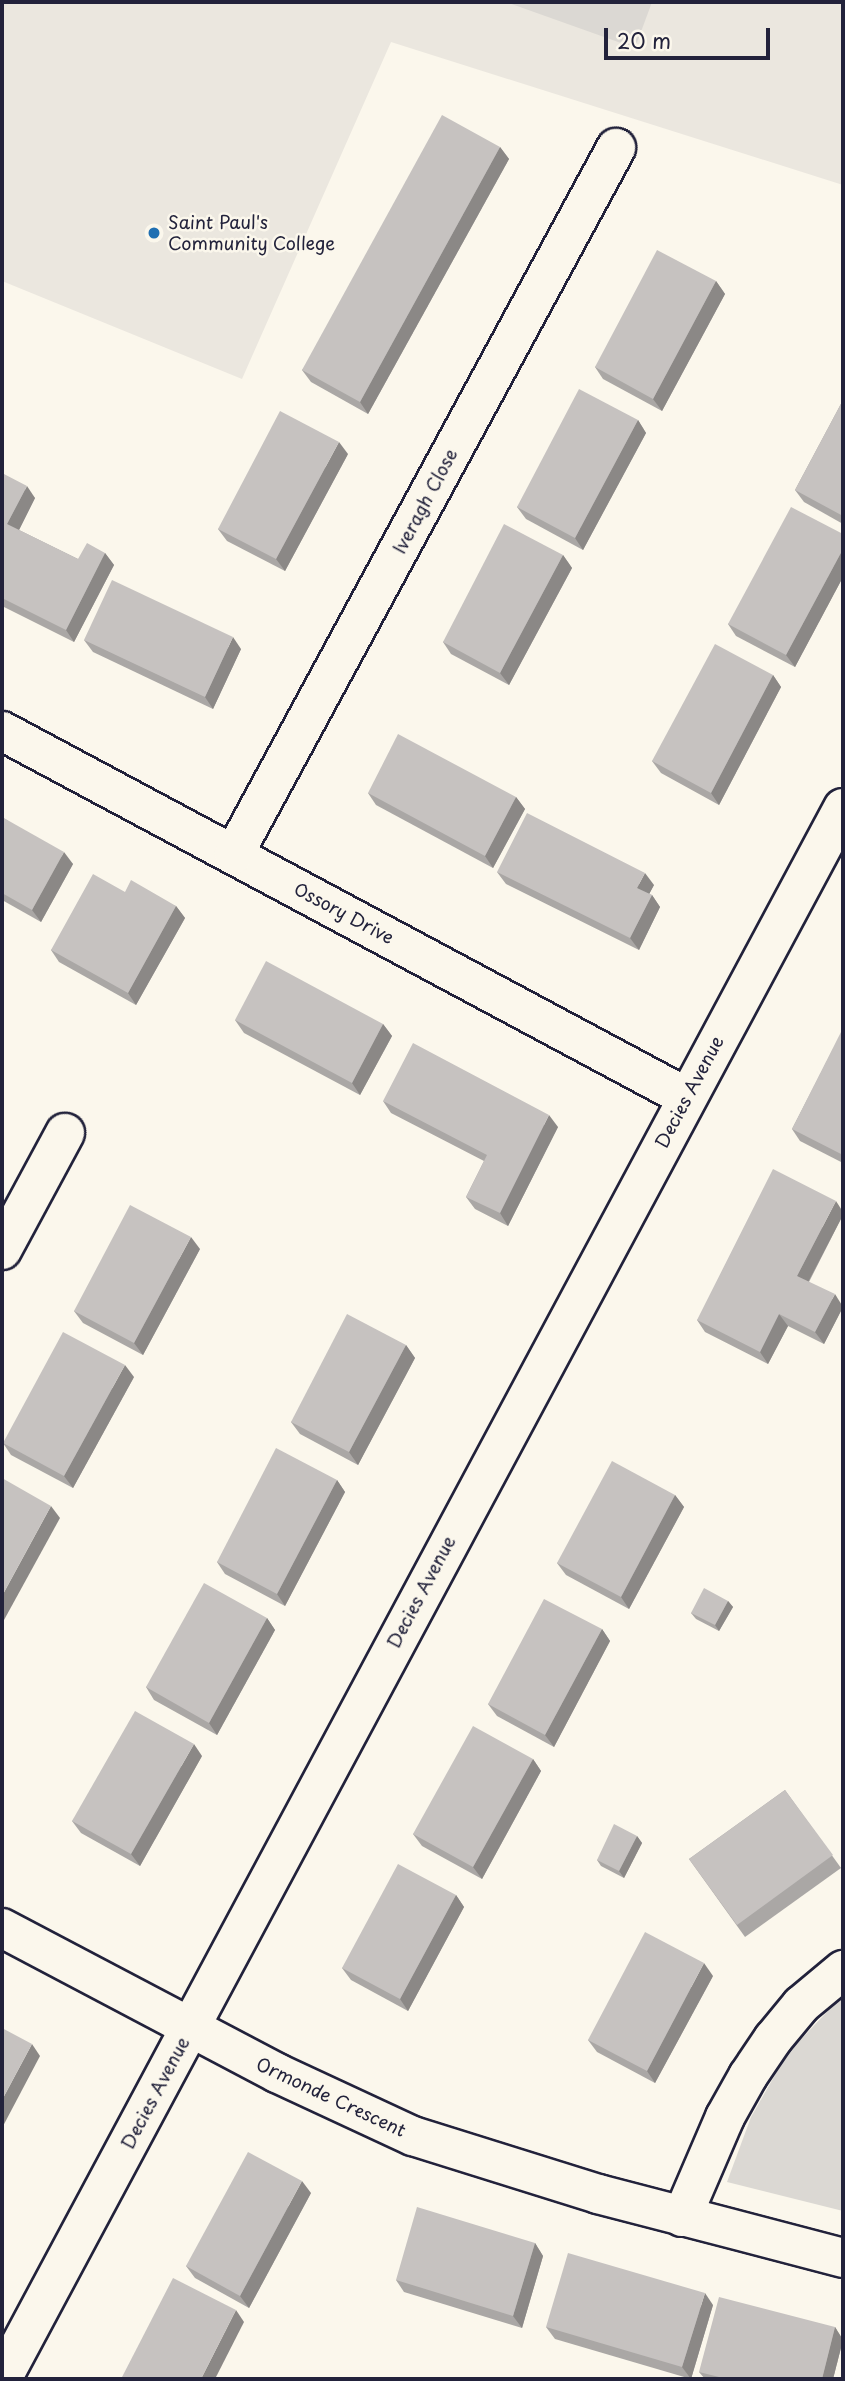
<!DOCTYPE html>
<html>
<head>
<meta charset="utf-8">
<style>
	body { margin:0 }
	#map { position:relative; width:845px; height:2381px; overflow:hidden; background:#fbf7ec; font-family:"Playpen Sans",sans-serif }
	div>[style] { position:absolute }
	.built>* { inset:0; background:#ebe7df }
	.green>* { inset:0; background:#dbd8d3 }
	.roads { filter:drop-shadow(2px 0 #22223b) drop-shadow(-2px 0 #22223b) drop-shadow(0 2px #22223b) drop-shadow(0 -2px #22223b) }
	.minor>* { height:38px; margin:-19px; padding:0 19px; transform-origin:19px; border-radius:19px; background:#fbf7ec }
	.wall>* { inset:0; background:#aaa7a5 }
	.shaded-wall>* { inset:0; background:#8b8886 }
	.building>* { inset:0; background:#c6c2c0 }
	.dots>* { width:19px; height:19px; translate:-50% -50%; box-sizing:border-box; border:4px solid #fbf7ec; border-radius:50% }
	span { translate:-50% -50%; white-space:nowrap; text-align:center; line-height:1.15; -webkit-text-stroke:5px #fbf7ec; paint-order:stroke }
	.poi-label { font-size:18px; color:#22223b }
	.left { translate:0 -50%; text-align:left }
	.street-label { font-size:18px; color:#22223b }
	.frame { position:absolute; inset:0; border:4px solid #22223b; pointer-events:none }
	.scale { position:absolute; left:604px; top:28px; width:166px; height:32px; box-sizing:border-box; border:4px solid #22223b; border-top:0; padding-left:9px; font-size:21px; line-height:24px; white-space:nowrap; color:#22223b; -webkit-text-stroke:5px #fbf7ec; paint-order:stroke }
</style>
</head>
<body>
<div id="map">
	<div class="built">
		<i style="clip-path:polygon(2px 2px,843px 2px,843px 185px,391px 42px,242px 379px,2px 281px)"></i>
	</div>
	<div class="green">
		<i style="clip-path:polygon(506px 2px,652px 2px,635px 48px)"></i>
		<i style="clip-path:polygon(843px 1995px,843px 2211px,727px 2182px,751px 2117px,787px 2054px)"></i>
	</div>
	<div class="roads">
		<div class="minor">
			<i style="left:2px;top:731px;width:776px;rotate:28.15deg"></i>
			<i style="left:234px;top:854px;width:803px;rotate:-61.58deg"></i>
			<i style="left:2px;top:1250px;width:133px;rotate:-61.7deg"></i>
			<i style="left:2px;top:1928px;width:311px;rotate:27.8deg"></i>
			<i style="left:277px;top:2073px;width:150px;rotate:24.9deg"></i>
			<i style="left:413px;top:2136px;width:194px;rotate:17.4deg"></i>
			<i style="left:598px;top:2194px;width:253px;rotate:14.6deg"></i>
			<i style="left:682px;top:2217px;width:109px;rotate:-66.7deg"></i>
			<i style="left:725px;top:2117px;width:47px;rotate:-60.7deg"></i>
			<i style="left:748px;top:2076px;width:45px;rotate:-56deg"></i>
			<i style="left:773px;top:2039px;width:44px;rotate:-50.5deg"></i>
			<i style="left:801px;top:2005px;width:55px;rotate:-39.8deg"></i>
			<i style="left:2px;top:2379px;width:1782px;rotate:-61.84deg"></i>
		</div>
	</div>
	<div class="wall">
		<i style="clip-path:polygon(500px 147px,509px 159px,368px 414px,311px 382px,302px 370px)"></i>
		<i style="clip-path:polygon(716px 281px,725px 294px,662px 411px,603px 379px,595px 367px)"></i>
		<i style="clip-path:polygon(843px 400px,843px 524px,804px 502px,795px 490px)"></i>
		<i style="clip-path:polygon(638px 420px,646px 433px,583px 550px,526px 519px,517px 507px)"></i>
		<i style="clip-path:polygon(348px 454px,285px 571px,227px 541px,218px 529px)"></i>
		<i style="clip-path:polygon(2px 473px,35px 498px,19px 530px,78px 559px,105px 553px,114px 565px,74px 642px,2px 606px)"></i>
		<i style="clip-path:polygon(843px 534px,843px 577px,795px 667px,736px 636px,728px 624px)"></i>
		<i style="clip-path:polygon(563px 555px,572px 568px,509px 685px,451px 654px,443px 642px)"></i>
		<i style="clip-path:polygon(84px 640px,241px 649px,213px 709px,93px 652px)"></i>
		<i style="clip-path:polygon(773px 675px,781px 687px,719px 805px,661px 773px,652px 761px)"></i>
		<i style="clip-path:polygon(368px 793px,516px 797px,525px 809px,493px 868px,376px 805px)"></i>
		<i style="clip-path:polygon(2px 817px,73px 864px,41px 922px,2px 900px)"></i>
		<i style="clip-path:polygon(497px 872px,654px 885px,649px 894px,652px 895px,660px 907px,639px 950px,506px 884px)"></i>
		<i style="clip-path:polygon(125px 892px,176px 906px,185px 918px,136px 1005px,59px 962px,51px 950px)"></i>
		<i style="clip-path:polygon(235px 1020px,383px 1024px,392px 1036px,360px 1095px,244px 1033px)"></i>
		<i style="clip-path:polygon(843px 1030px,843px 1163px,800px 1141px,792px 1129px)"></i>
		<i style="clip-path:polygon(383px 1101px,558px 1127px,508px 1226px,475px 1209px,466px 1197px,484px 1161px,391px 1113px)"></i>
		<i style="clip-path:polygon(843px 1212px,843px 1215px,809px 1282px,843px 1307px,824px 1344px,788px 1326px,768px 1364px,705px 1332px,697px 1320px)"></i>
		<i style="clip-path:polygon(200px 1249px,143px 1355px,83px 1323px,74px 1311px)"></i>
		<i style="clip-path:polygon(406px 1345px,415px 1358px,358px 1465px,300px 1434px,291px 1422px)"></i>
		<i style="clip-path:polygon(134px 1377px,73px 1488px,11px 1455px,3px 1443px)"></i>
		<i style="clip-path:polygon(337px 1480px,345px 1492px,285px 1606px,225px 1574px,217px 1562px)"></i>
		<i style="clip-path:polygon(675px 1495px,684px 1507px,629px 1609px,566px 1575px,557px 1563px)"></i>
		<i style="clip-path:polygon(728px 1601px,733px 1607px,719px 1631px,696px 1619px,691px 1613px)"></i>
		<i style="clip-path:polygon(267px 1618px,275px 1630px,217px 1735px,154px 1700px,146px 1687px)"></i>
		<i style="clip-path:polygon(602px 1629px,610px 1641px,554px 1747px,497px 1716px,488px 1704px)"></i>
		<i style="clip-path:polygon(202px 1756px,140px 1866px,81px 1833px,72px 1821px)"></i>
		<i style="clip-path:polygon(533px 1759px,541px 1771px,482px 1879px,422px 1846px,413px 1834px)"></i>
		<i style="clip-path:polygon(785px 1790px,841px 1868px,745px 1937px,689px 1859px)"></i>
		<i style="clip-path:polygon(637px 1836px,642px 1843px,624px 1878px,601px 1866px,597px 1860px)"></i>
		<i style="clip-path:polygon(456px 1895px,464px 1907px,408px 2011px,351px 1980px,342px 1968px)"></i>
		<i style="clip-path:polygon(713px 1976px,655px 2083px,597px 2052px,588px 2040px)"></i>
		<i style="clip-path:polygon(311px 2193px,249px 2308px,195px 2278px,186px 2266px)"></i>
		<i style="clip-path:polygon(535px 2243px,543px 2256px,522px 2328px,404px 2292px,396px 2280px)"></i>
		<i style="clip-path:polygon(713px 2305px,691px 2379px,555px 2339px,546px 2327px)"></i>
		<i style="clip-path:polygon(835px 2327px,843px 2340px,833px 2379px,705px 2379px,699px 2372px)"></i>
	</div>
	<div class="shaded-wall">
		<i style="clip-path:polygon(500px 147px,509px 159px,368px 414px,360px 402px)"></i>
		<i style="clip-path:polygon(716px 281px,725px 294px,662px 411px,653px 399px)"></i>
		<i style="clip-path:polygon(638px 420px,646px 433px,583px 550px,575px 538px)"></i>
		<i style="clip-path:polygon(339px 442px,348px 454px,285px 571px,276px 559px)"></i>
		<i style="clip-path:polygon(27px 486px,35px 498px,16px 536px,7px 524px)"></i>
		<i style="clip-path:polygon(843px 549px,843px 577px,795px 667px,786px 655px)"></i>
		<i style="clip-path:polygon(105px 553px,114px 565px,74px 642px,66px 630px)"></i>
		<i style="clip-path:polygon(563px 555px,572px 568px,509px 685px,500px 673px)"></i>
		<i style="clip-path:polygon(233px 637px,241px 649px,213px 709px,205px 697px)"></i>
		<i style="clip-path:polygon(773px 675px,781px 687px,719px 805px,711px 793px)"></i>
		<i style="clip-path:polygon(516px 797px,525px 809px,493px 868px,485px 856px)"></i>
		<i style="clip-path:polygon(64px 852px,73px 864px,41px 922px,32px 910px)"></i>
		<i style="clip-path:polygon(645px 873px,654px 885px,646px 900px,637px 888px)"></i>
		<i style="clip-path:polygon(652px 895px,660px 907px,639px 950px,630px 938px)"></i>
		<i style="clip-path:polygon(176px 906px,185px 918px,136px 1005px,128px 993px)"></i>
		<i style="clip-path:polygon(383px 1024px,392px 1036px,360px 1095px,352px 1083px)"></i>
		<i style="clip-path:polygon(549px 1115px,558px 1127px,508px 1226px,500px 1213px)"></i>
		<i style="clip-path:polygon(836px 1201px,843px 1212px,843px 1215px,805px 1288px,797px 1276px)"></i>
		<i style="clip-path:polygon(191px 1237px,200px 1249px,143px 1355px,134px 1343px)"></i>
		<i style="clip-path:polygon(835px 1294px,843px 1307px,824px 1344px,815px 1332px)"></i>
		<i style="clip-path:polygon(779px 1314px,788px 1326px,768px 1364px,760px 1352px)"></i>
		<i style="clip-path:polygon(406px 1345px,415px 1358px,358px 1465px,349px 1452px)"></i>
		<i style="clip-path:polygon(125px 1365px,134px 1377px,73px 1488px,64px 1476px)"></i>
		<i style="clip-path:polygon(337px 1480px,345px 1492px,285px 1606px,277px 1594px)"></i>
		<i style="clip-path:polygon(675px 1495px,684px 1507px,629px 1609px,621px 1597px)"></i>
		<i style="clip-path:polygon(51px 1506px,60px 1518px,4px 1620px,2px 1617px,2px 1596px)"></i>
		<i style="clip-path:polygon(728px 1601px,733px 1607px,719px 1631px,715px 1625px)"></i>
		<i style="clip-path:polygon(267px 1618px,275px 1630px,217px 1735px,209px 1723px)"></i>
		<i style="clip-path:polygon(602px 1629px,610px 1641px,554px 1747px,545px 1735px)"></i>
		<i style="clip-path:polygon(194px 1744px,202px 1756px,140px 1866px,131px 1854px)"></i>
		<i style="clip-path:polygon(533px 1759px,541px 1771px,482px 1879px,473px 1867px)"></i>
		<i style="clip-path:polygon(637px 1836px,642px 1843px,624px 1878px,619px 1871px)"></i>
		<i style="clip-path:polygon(456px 1895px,464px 1907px,408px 2011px,400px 1999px)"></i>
		<i style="clip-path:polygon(704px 1963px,713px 1976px,655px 2083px,647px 2071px)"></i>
		<i style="clip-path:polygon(32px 2044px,40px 2056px,2px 2128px,2px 2100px)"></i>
		<i style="clip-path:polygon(302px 2181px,311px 2193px,249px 2308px,240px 2296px)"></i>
		<i style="clip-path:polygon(535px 2243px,543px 2256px,522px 2328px,513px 2316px)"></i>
		<i style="clip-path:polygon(705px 2293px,713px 2305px,691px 2379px,682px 2367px)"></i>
		<i style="clip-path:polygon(236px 2310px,244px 2322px,215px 2379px,201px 2379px)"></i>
		<i style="clip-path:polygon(835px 2327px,843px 2340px,833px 2379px,822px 2379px)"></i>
	</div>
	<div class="building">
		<i style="clip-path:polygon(442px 115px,500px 147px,360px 402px,302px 370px)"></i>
		<i style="clip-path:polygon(657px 250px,716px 281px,653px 399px,595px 367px)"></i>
		<i style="clip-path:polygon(579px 389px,638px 420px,575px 538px,517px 507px)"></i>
		<i style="clip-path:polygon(843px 400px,843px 516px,795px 490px)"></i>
		<i style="clip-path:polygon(280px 411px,339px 442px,276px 559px,218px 529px)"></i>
		<i style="clip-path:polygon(2px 473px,27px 486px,7px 524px,78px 559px,87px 543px,105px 553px,66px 630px,2px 598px)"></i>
		<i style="clip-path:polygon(791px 507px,843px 534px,843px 549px,786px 655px,728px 624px)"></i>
		<i style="clip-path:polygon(504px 524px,563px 555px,500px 673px,443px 642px)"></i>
		<i style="clip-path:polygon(112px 580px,233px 637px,205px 697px,84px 640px)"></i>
		<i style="clip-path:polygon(715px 644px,773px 675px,711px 793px,652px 761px)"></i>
		<i style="clip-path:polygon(398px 734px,516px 797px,485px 856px,368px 793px)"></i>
		<i style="clip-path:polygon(527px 813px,645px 873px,637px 888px,652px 895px,630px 938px,497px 872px)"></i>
		<i style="clip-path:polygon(2px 817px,64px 852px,32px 910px,2px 893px)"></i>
		<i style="clip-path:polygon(93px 874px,125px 892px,131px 880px,176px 906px,128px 993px,51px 950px)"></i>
		<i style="clip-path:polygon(266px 961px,383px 1024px,352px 1083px,235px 1020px)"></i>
		<i style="clip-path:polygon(842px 1030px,843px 1030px,843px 1155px,792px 1129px)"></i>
		<i style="clip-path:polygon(413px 1043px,549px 1115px,500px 1213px,466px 1197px,487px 1155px,383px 1101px)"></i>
		<i style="clip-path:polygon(773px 1169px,836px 1201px,797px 1276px,835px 1294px,815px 1332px,779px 1314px,760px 1352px,697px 1320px)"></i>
		<i style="clip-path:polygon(130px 1205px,191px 1237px,134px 1343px,74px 1311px)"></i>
		<i style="clip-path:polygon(347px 1314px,406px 1345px,349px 1452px,291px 1422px)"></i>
		<i style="clip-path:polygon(63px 1332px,125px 1365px,64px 1476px,3px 1443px)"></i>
		<i style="clip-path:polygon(276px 1448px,337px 1480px,277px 1594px,217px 1562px)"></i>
		<i style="clip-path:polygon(612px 1461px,675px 1495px,621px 1597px,557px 1563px)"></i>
		<i style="clip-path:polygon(2px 1478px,51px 1506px,2px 1596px)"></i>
		<i style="clip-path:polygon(204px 1583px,267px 1618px,209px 1723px,146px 1687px)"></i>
		<i style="clip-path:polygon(704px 1588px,728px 1601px,715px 1625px,691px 1613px)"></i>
		<i style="clip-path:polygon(544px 1599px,602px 1629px,545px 1735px,488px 1704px)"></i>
		<i style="clip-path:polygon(135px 1711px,194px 1744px,131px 1854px,72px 1821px)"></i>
		<i style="clip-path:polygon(473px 1726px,533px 1759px,473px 1867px,413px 1834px)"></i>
		<i style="clip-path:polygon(785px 1790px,833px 1855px,737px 1925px,689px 1859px)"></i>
		<i style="clip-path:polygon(614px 1824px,637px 1836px,619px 1871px,597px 1860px)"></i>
		<i style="clip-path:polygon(398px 1864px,456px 1895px,400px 1999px,342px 1968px)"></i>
		<i style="clip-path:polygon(645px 1932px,704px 1963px,647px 2071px,588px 2040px)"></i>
		<i style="clip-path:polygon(2px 2028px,32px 2044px,2px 2100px)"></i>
		<i style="clip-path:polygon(248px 2152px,302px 2181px,240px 2296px,186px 2266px)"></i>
		<i style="clip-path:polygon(417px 2207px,535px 2243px,513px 2316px,396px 2280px)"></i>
		<i style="clip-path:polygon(568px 2253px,705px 2293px,682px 2367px,546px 2327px)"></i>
		<i style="clip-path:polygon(173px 2278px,236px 2310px,201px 2379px,121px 2379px)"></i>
		<i style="clip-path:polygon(719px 2297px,835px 2327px,822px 2379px,727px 2379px,699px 2372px)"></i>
	</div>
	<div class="dots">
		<i style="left:154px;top:233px;background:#1f6fb2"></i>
	</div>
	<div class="poi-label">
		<span class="left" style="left:168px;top:233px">Saint Paul's<br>Community College</span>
	</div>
	<div class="street-label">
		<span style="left:425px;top:501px;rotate:-62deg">Iveragh Close</span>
		<span style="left:344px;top:913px;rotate:28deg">Ossory Drive</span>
		<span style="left:689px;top:1092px;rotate:-62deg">Decies Avenue</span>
		<span style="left:421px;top:1592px;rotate:-62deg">Decies Avenue</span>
		<span style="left:155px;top:2093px;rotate:-62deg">Decies Avenue</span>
		<span style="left:331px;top:2097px;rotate:25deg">Ormonde Crescent</span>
	</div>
	<div class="frame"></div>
	<div class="scale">20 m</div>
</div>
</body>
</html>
